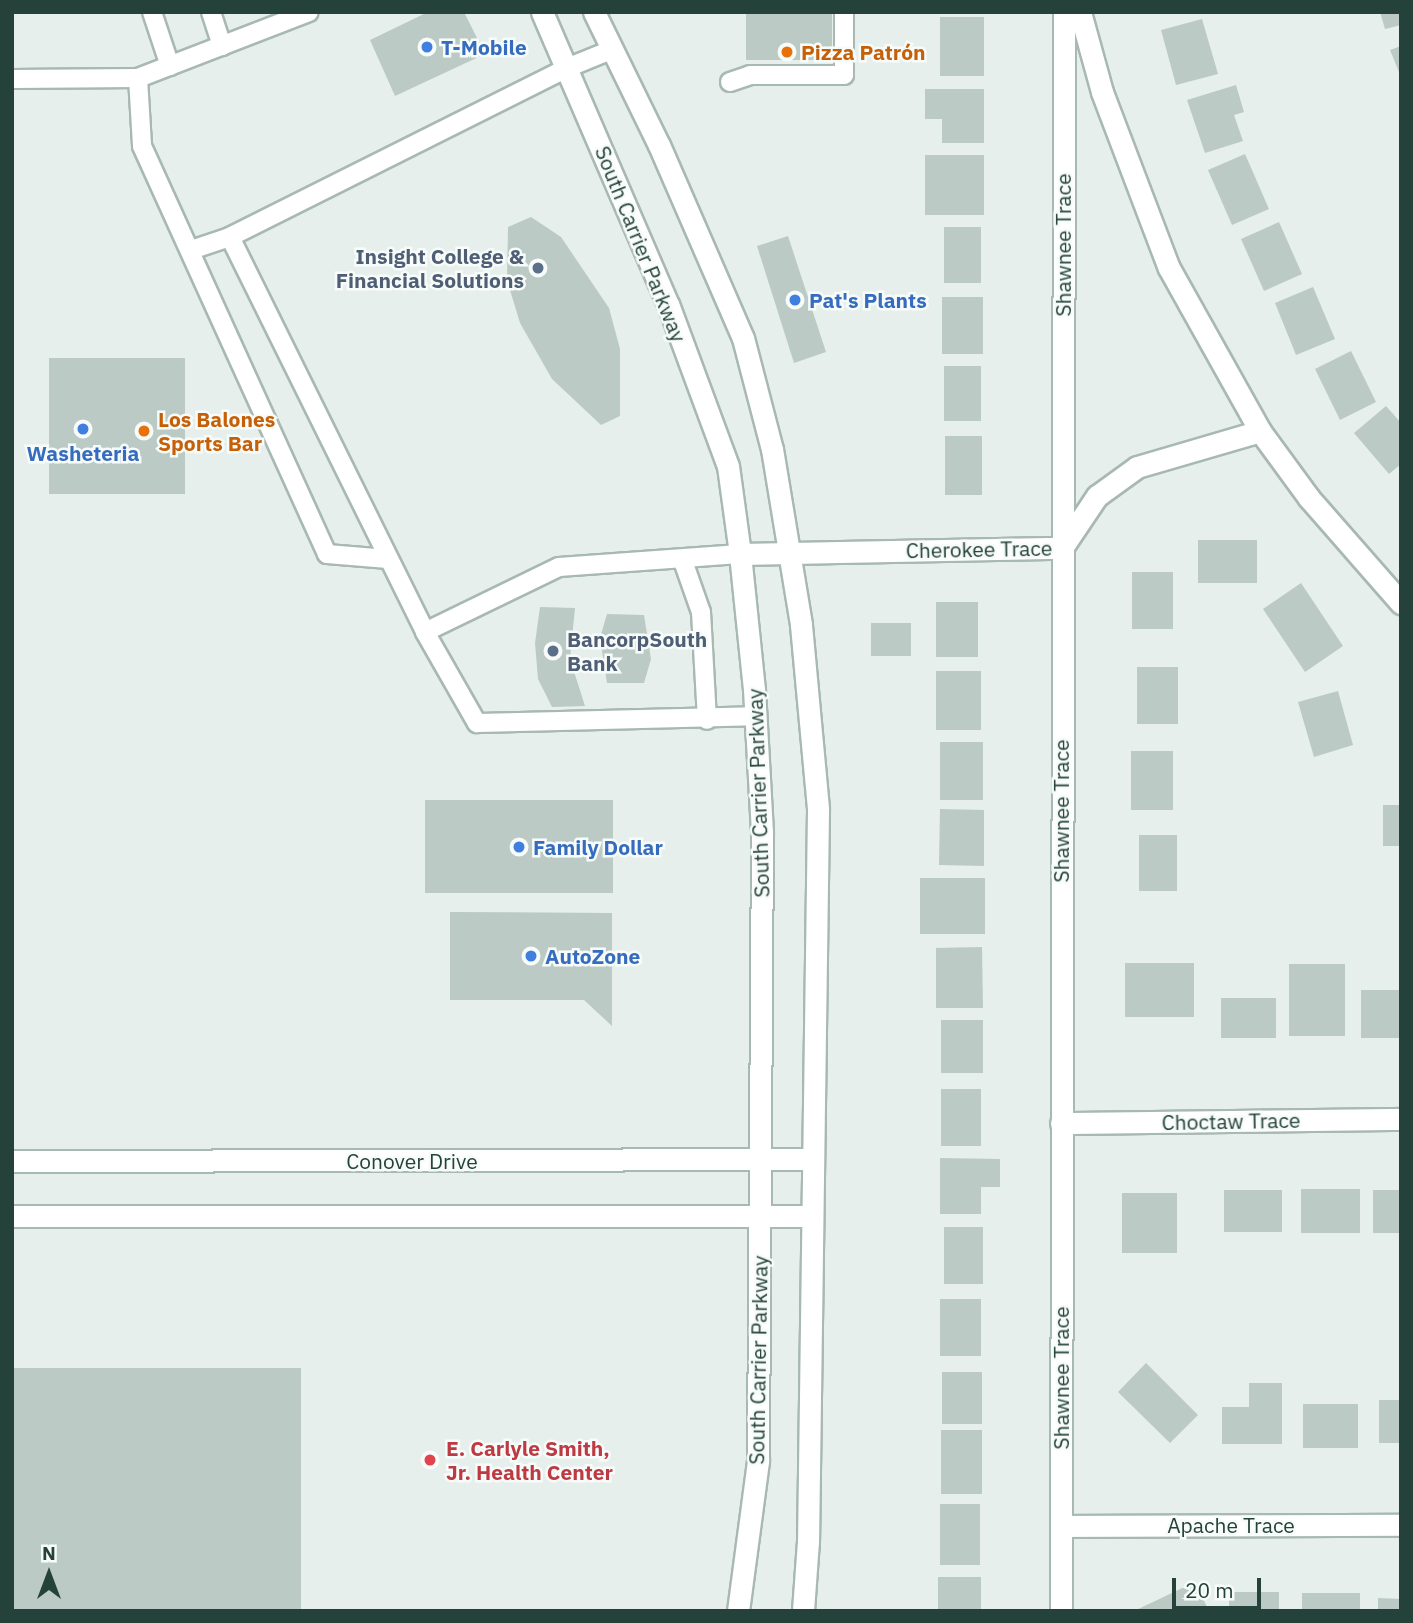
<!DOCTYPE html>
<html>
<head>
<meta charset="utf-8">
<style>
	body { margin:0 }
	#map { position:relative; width:1413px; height:1623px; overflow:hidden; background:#e6efeb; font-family:"IBM Plex Sans",sans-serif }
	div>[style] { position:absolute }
	.building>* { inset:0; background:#bbcac4 }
	.roads { filter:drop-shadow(2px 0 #a8b8b2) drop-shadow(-2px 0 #a8b8b2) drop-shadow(0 2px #a8b8b2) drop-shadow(0 -2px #a8b8b2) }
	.service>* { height:18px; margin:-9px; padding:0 9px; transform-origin:9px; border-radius:9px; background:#fff }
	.minor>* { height:21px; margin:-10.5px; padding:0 10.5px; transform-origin:10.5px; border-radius:10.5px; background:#fff }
	.tertiary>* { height:21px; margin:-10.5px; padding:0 10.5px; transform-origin:10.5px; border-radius:10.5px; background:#fff }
	.secondary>* { height:21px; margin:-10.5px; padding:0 10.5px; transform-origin:10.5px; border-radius:10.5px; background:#fff }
	.dots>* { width:19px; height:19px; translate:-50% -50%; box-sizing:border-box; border:4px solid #f7fbf9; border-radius:50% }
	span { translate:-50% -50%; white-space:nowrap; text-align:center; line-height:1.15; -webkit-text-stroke:5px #f7fbf9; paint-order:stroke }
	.shop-label { font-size:21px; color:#366cbe; font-weight:700 }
	.left { translate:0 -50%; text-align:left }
	.food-label { font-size:21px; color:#c56008; font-weight:700 }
	.street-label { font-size:21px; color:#24423a }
	.service-label { font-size:21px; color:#4e5e75; font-weight:700 }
	.right { translate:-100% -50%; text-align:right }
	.health-label { font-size:21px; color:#be3a42; font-weight:700 }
	.frame { position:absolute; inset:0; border:14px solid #24423a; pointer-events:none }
	.north { position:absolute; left:14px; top:1539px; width:70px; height:70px; -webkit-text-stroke:5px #f7fbf9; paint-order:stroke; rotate:0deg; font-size:19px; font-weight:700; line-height:28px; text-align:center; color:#24423a }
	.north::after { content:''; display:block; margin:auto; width:24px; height:32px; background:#24423a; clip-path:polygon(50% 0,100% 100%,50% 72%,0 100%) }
	.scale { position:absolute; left:1172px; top:1578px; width:89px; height:32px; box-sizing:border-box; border:4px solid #24423a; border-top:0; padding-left:9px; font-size:21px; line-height:24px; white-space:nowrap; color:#24423a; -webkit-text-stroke:5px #f7fbf9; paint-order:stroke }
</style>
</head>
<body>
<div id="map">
	<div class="building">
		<i style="clip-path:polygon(428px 12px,464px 12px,485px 54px,395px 96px,370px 40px)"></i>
		<i style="clip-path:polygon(746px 12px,832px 12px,832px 60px,746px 60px)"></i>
		<i style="clip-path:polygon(1380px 12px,1401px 12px,1401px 25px,1385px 29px)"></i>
		<i style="clip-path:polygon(940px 17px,984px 17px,984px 76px,940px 76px)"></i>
		<i style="clip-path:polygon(1202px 19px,1218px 74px,1176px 85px,1161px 30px)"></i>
		<i style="clip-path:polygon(1401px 46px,1401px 77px,1390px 50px)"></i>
		<i style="clip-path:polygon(1236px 85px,1244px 112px,1234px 115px,1243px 141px,1205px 153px,1187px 100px)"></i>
		<i style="clip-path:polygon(925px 89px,984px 89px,984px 143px,942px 143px,942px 119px,925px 119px)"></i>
		<i style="clip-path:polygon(1245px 154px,1269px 209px,1232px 225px,1208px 170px)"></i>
		<i style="clip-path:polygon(925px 155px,984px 155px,984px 215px,925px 215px)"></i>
		<i style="clip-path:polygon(531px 217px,561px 237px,609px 308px,620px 349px,620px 416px,601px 425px,552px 379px,520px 323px,507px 280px,508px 227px)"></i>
		<i style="clip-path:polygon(1279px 222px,1302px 274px,1264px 291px,1241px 239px)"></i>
		<i style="clip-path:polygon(944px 227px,981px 227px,981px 283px,944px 283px)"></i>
		<i style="clip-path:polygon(788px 236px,826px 352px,794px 363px,757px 246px)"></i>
		<i style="clip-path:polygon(1313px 287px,1335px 339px,1296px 355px,1275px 303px)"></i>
		<i style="clip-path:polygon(942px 297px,983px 297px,983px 354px,942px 354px)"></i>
		<i style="clip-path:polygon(1351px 351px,1376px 402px,1340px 420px,1315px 369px)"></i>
		<i style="clip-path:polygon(49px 358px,185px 358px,185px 494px,49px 494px)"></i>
		<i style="clip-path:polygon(944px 366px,981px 366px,981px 421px,944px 421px)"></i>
		<i style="clip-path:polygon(1386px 406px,1401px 423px,1401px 464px,1389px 474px,1354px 433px)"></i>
		<i style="clip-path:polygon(945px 436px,982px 436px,982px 495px,945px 495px)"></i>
		<i style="clip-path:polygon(1198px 540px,1257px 540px,1257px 583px,1198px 583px)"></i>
		<i style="clip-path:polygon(1132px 572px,1173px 572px,1173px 629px,1132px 629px)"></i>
		<i style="clip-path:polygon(1301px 583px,1343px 646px,1305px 672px,1263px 609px)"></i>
		<i style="clip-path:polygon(936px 602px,978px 602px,978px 657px,936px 657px)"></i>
		<i style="clip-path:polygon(540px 607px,575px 608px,570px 659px,585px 706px,552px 707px,538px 679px,535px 643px)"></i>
		<i style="clip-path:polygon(607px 614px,644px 615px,651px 659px,644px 683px,607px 683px,600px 638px)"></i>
		<i style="clip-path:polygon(871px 623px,911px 623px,911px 656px,871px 656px)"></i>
		<i style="clip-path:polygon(1137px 667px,1178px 667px,1178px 724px,1137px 724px)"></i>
		<i style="clip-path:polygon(936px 671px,981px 671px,981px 730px,936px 730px)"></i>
		<i style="clip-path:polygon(1338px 691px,1353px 745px,1314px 757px,1298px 702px)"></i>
		<i style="clip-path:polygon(940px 742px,983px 742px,983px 800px,940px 800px)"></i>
		<i style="clip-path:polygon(1131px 751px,1173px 751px,1173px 810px,1131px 810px)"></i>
		<i style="clip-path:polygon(425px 800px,613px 800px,613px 893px,425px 893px)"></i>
		<i style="clip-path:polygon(1383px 805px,1401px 805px,1401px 846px,1383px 846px)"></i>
		<i style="clip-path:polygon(940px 809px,984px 810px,984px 866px,939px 865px)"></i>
		<i style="clip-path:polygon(1139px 835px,1177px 835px,1177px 891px,1139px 891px)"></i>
		<i style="clip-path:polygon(920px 878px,985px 878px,985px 934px,920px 934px)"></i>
		<i style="clip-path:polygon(450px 912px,612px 913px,612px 1026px,584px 1000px,450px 1000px)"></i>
		<i style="clip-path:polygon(982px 947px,983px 1008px,936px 1008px,936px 948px)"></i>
		<i style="clip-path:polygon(1125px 963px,1194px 963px,1194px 1017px,1125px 1017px)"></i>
		<i style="clip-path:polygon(1289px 964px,1345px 964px,1345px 1036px,1289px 1036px)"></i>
		<i style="clip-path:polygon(1361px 990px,1401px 990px,1401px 1038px,1361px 1038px)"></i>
		<i style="clip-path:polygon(1221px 998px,1276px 998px,1276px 1038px,1221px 1038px)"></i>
		<i style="clip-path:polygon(941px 1020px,983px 1020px,983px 1073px,941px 1073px)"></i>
		<i style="clip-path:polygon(941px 1089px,981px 1089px,981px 1146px,941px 1146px)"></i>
		<i style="clip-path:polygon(940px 1158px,1000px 1159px,1000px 1187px,981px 1187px,981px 1214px,940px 1214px)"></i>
		<i style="clip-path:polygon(1301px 1189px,1360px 1189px,1360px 1233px,1301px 1233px)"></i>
		<i style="clip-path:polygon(1224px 1190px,1282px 1190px,1282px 1232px,1224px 1232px)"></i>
		<i style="clip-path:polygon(1373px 1190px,1401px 1190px,1401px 1233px,1373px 1233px)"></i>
		<i style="clip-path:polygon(1122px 1193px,1177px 1193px,1177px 1253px,1122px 1253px)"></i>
		<i style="clip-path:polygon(944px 1227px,983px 1227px,983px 1284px,944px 1284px)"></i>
		<i style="clip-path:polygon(940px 1299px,981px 1299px,981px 1356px,940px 1356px)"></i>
		<i style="clip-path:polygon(1146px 1363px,1198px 1415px,1170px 1443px,1118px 1392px)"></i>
		<i style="clip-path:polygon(12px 1368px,301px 1368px,301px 1611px,12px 1611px)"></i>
		<i style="clip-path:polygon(942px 1372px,982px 1372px,982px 1424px,942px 1424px)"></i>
		<i style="clip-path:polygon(1249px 1383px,1282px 1383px,1282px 1444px,1222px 1444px,1222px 1407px,1249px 1407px)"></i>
		<i style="clip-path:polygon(1379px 1400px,1401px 1400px,1401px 1443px,1379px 1443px)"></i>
		<i style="clip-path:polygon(1303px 1404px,1358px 1404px,1358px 1448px,1303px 1448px)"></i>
		<i style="clip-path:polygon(941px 1430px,982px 1430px,982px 1494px,941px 1494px)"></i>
		<i style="clip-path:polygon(940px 1504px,980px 1504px,980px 1565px,940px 1565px)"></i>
		<i style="clip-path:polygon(938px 1577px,981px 1577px,981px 1611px,938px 1611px)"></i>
		<i style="clip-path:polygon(1195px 1582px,1209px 1611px,1134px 1611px)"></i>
		<i style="clip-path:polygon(1229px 1592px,1279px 1592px,1279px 1611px,1229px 1611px)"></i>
		<i style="clip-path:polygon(1302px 1593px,1360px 1593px,1360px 1611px,1302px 1611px)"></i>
		<i style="clip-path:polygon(1378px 1598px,1401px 1599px,1401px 1611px,1378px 1611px)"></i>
	</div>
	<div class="roads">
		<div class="service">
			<i style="left:152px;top:12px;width:57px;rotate:71.6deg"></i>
			<i style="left:211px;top:12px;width:36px;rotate:72deg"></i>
			<i style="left:611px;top:50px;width:48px;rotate:157.8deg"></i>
			<i style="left:567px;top:68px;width:377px;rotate:153.4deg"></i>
			<i style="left:230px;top:237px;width:441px;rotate:63.7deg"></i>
			<i style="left:425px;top:632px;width:149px;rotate:-25.9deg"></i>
			<i style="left:559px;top:567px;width:181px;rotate:-4.1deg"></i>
			<i style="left:138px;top:78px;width:68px;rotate:86.6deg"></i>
			<i style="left:142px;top:146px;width:448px;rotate:65.6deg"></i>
			<i style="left:327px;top:554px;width:61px;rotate:4.7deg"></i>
			<i style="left:12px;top:79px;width:126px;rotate:-0.5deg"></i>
			<i style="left:138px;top:78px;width:183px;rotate:-21.1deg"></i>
			<i style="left:730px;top:82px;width:21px;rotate:-19deg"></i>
			<i style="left:750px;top:75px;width:94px"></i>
			<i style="left:844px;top:75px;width:63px;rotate:-90deg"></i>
			<i style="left:191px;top:250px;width:41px;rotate:-18.4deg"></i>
			<i style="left:683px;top:561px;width:54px;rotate:70.6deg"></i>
			<i style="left:701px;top:612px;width:108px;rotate:86.8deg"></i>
			<i style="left:425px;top:632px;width:105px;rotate:60.3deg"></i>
			<i style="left:477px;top:723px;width:278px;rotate:-1.4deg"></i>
		</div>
		<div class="minor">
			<i style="left:1080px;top:12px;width:83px;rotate:74.6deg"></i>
			<i style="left:1102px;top:92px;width:188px;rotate:69.2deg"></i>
			<i style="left:1169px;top:268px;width:187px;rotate:60.8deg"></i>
			<i style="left:740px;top:554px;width:322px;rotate:-1.1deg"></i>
			<i style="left:1062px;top:548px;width:63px;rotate:-56.1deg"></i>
			<i style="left:1097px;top:496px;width:49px;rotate:-35.9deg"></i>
			<i style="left:1137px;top:467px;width:128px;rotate:-16.3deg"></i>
			<i style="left:1260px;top:431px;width:83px;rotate:53.8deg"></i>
			<i style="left:1309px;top:498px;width:140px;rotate:48.8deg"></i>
			<i style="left:1061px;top:1123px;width:340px;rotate:-0.7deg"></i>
			<i style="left:1061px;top:1526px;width:340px;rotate:-0.2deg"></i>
			<i style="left:1061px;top:1611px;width:1599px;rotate:-89.89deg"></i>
		</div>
		<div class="tertiary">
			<i style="left:12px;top:1161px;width:800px;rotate:-0.14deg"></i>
			<i style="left:12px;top:1216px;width:800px"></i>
		</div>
		<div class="secondary">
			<i style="left:542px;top:12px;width:318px;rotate:66.7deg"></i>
			<i style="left:668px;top:304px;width:173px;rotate:69.7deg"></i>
			<i style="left:728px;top:466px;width:89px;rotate:82.2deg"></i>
			<i style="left:740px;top:554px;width:136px;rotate:84.1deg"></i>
			<i style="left:754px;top:689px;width:145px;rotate:86.8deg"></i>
			<i style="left:762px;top:834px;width:627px;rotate:90.37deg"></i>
			<i style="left:758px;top:1461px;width:151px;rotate:97.6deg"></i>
			<i style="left:594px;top:12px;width:148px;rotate:64deg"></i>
			<i style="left:659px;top:145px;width:210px;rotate:66.5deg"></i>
			<i style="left:743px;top:338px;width:115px;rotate:75.4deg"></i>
			<i style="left:772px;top:449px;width:178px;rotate:80.6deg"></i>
			<i style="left:801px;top:625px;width:186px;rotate:84.7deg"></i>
			<i style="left:818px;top:810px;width:731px;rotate:90.78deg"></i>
			<i style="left:808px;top:1541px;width:70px;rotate:94.1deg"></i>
		</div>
	</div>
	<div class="dots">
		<i style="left:427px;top:47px;background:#3f7fe0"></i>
		<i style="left:787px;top:52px;background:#e8710a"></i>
		<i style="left:538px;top:268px;background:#5c6f8a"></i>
		<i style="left:795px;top:300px;background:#3f7fe0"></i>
		<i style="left:83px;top:429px;background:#3f7fe0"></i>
		<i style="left:144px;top:431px;background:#e8710a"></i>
		<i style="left:553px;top:651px;background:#5c6f8a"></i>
		<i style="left:519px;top:847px;background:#3f7fe0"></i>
		<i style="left:531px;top:956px;background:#3f7fe0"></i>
		<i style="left:430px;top:1460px;background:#e0444e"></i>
	</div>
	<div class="shop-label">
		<span class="left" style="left:441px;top:47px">T-Mobile</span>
		<span class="left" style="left:809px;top:300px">Pat's Plants</span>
		<span style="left:83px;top:453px">Washeteria</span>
		<span class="left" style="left:533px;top:847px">Family Dollar</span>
		<span class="left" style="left:545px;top:956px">AutoZone</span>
	</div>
	<div class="food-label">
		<span class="left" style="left:801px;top:52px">Pizza Patrón</span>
		<span class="left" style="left:158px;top:431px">Los Balones<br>Sports Bar</span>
	</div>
	<div class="street-label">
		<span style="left:641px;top:244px;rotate:68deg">South Carrier Parkway</span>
		<span style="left:1063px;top:245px;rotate:-90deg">Shawnee Trace</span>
		<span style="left:979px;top:549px;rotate:-1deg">Cherokee Trace</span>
		<span style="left:758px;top:793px;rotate:-92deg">South Carrier Parkway</span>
		<span style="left:1061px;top:811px;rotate:-90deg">Shawnee Trace</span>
		<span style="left:1231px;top:1121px;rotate:-1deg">Choctaw Trace</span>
		<span style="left:412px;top:1161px">Conover Drive</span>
		<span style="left:758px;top:1360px;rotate:-89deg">South Carrier Parkway</span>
		<span style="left:1061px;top:1378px;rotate:-90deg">Shawnee Trace</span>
		<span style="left:1231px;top:1525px">Apache Trace</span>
	</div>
	<div class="service-label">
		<span class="right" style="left:524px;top:268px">Insight College &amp;<br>Financial Solutions</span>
		<span class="left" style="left:567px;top:651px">BancorpSouth<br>Bank</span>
	</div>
	<div class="health-label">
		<span class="left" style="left:446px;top:1460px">E. Carlyle Smith,<br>Jr. Health Center</span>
	</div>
	<div class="frame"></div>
	<div class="north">N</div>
	<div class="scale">20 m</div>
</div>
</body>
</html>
